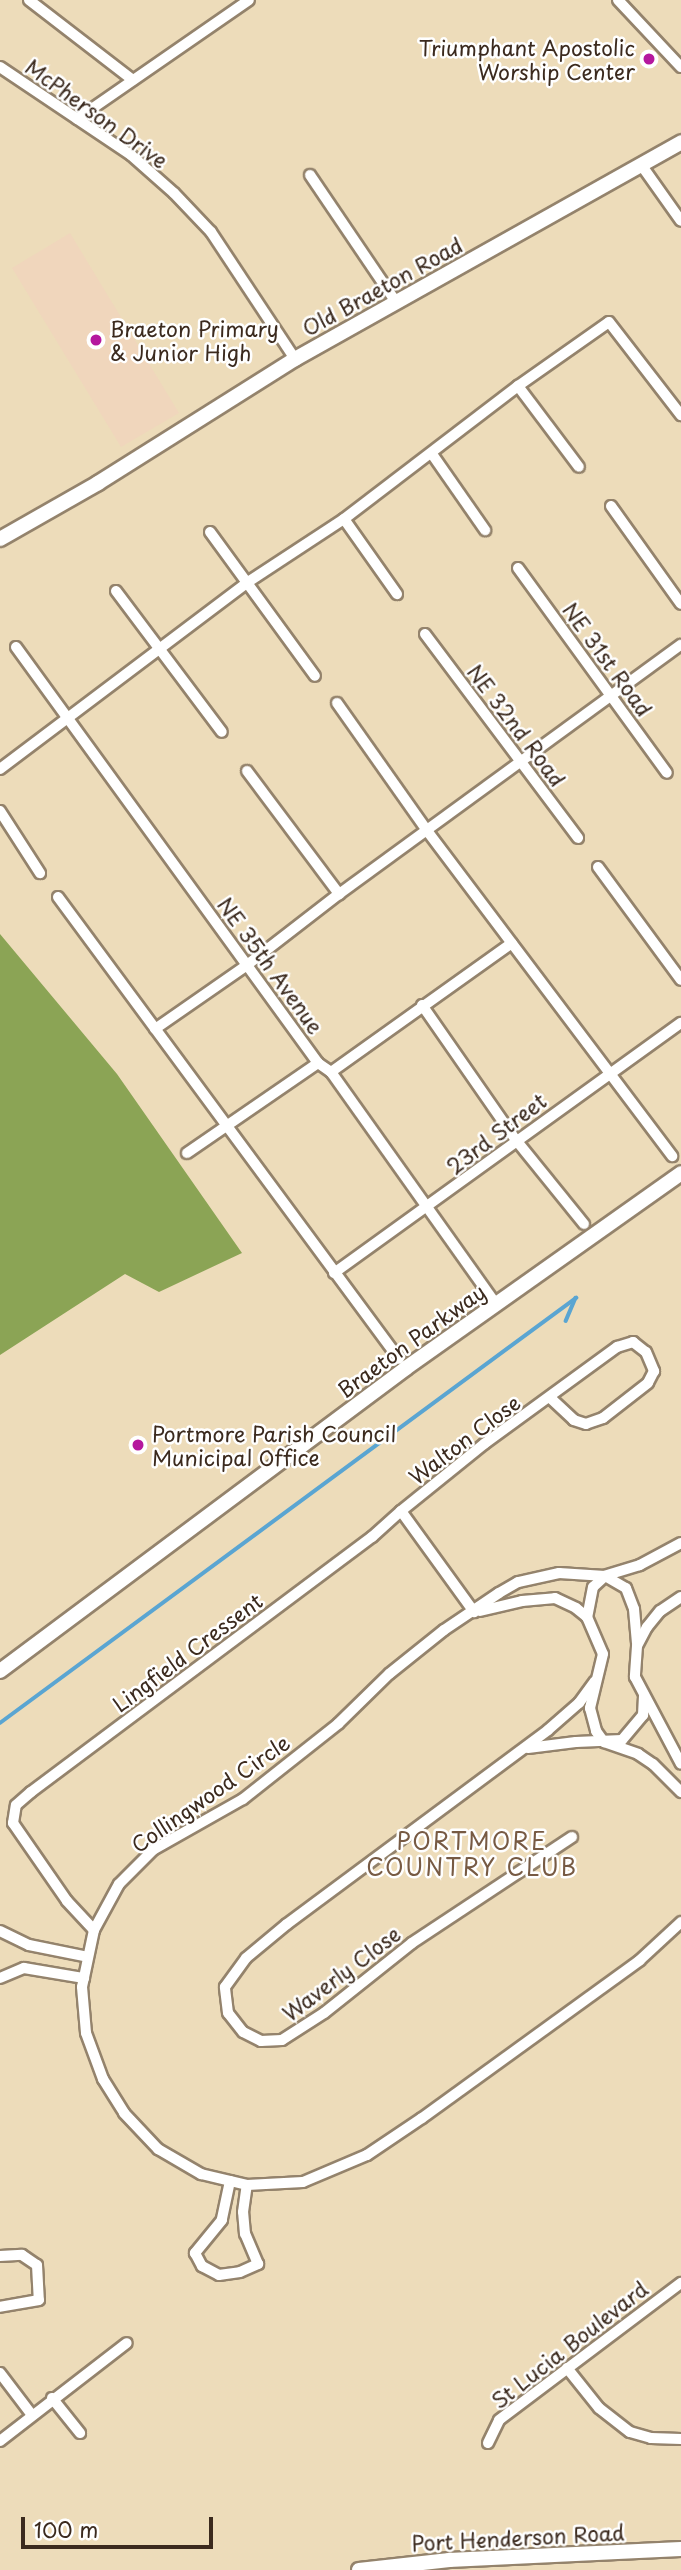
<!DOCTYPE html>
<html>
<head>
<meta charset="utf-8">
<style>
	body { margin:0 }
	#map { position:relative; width:681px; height:2570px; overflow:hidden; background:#eddcba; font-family:"Playpen Sans",sans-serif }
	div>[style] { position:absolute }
	.built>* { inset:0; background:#f0d6bc }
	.forest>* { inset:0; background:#8ba455 }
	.stream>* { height:3.5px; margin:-1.75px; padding:0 1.75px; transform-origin:1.75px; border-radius:1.75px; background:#5aa5d2 }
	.roads { filter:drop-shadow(2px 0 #94836c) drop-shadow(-2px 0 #94836c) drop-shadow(0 2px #94836c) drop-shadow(0 -2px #94836c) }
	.minor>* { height:10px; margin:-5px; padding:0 5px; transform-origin:5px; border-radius:5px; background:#fff }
	.tertiary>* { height:14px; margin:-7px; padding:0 7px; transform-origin:7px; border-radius:7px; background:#fff }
	.dots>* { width:19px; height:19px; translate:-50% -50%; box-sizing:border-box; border:4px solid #fff; border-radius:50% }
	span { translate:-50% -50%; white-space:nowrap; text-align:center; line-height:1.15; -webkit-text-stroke:5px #fff; paint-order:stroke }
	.poi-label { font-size:21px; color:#3b2a1e }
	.right { translate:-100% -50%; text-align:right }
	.left { translate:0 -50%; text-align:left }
	.street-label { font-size:21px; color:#3b2a1e }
	.neighbourhood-label { font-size:23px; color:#775a43; letter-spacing:2px }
	.scale { position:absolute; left:21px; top:2517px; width:192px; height:32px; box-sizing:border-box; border:4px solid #3b2a1e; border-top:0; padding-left:9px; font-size:21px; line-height:24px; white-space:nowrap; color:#3b2a1e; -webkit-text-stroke:5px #fff; paint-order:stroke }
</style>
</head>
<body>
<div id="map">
	<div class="built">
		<i style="clip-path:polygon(70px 233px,179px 413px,121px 447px,12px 268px)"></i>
	</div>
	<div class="forest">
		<i style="clip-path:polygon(0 934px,117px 1074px,242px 1253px,159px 1292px,125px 1274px,0 1355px)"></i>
	</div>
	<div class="stream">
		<i style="left:0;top:1723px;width:716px;rotate:-36.42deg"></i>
		<i style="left:576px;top:1298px;width:25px;rotate:113deg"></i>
	</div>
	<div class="roads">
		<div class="minor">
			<i style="left:29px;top:0;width:131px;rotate:37.6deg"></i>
			<i style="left:618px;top:0;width:92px;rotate:46.8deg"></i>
			<i style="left:0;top:67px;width:158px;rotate:33.9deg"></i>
			<i style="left:131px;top:155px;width:57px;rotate:41.5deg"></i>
			<i style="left:174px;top:193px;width:54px;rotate:46.5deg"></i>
			<i style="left:211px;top:232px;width:152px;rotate:56.5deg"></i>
			<i style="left:77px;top:119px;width:209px;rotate:-34.7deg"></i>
			<i style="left:642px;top:166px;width:67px;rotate:54.7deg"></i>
			<i style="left:310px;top:175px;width:153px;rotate:55.9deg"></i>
			<i style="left:518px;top:386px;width:101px;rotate:53deg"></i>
			<i style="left:432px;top:454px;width:93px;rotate:55.1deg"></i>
			<i style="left:611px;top:506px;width:120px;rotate:54.5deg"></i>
			<i style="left:344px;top:519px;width:92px;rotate:54.8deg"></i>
			<i style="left:210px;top:532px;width:178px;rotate:53.9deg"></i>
			<i style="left:518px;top:568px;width:253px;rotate:54deg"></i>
			<i style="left:116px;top:591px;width:176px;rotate:53.1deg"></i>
			<i style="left:425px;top:634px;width:255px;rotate:53.1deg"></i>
			<i style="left:16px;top:647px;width:514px;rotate:54.02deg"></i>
			<i style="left:318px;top:1063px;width:16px;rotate:35deg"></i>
			<i style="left:331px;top:1072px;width:285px;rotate:54.6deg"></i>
			<i style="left:337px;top:703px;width:158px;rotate:54.8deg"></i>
			<i style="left:428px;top:832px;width:406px;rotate:53deg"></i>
			<i style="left:0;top:769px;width:311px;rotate:-37deg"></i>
			<i style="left:248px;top:582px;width:115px;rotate:-33.3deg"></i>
			<i style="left:344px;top:519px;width:219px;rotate:-37.4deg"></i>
			<i style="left:518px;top:386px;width:111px;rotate:-35.1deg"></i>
			<i style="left:609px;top:322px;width:118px;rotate:52.3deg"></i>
			<i style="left:247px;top:771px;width:154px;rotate:53.2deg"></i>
			<i style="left:0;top:811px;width:74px;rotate:57.2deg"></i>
			<i style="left:598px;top:867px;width:140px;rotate:53.7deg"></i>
			<i style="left:58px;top:897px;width:574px;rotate:53.57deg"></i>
			<i style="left:422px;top:1005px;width:165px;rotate:55.2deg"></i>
			<i style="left:516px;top:1140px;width:108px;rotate:51deg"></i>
			<i style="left:155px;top:1029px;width:112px;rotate:-34.8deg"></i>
			<i style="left:247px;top:965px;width:116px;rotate:-37.7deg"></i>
			<i style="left:339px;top:894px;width:423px;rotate:-36.1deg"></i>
			<i style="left:331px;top:1072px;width:222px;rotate:-35.5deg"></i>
			<i style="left:187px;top:1153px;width:159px;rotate:-34.5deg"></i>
			<i style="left:334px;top:1273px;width:428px;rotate:-35.8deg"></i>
			<i style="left:401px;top:1511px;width:107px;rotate:-38.9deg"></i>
			<i style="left:484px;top:1444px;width:165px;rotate:-36.1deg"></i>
			<i style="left:617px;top:1347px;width:17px;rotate:-17deg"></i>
			<i style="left:633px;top:1342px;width:16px;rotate:38deg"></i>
			<i style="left:646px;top:1352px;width:21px;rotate:67deg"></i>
			<i style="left:654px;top:1371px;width:13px;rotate:117deg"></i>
			<i style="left:648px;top:1383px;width:57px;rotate:142.1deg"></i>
			<i style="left:603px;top:1418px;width:18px;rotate:161deg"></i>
			<i style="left:586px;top:1424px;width:13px;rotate:-162deg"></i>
			<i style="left:574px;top:1420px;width:33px;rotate:-137deg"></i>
			<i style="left:681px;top:1543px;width:47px;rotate:151.8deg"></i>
			<i style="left:640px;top:1565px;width:37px;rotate:163deg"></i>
			<i style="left:605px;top:1576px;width:46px;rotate:-176.3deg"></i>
			<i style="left:559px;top:1573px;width:42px;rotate:167.6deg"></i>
			<i style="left:518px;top:1582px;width:22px;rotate:150deg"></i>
			<i style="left:499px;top:1593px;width:66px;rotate:146.1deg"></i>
			<i style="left:444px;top:1630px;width:70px;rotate:141.3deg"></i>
			<i style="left:389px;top:1674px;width:71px;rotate:135.6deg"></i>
			<i style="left:338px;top:1724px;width:121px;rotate:141.7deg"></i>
			<i style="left:243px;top:1799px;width:103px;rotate:150.5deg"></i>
			<i style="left:153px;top:1850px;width:48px;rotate:135deg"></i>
			<i style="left:119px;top:1884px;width:52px;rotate:118.5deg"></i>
			<i style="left:94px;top:1930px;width:58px;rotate:101.9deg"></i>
			<i style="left:82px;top:1987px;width:46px;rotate:85deg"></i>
			<i style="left:86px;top:2033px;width:49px;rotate:69.7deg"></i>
			<i style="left:103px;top:2079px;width:40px;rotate:58deg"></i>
			<i style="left:124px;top:2113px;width:50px;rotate:46.6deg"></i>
			<i style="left:158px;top:2149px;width:50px;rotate:30.2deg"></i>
			<i style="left:201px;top:2174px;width:47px;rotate:13.4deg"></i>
			<i style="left:247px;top:2185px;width:56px;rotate:-3.1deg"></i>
			<i style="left:303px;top:2182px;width:69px;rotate:-22.9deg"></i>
			<i style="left:367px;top:2155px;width:66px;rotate:-33.9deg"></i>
			<i style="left:422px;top:2118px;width:269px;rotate:-35.9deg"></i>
			<i style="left:640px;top:1960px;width:56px;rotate:-42.8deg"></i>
			<i style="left:605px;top:1576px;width:16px;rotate:137deg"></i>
			<i style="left:593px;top:1587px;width:31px;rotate:101deg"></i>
			<i style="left:587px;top:1617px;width:40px;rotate:66.6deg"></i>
			<i style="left:603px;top:1654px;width:56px;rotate:103.5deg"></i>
			<i style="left:590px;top:1708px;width:24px;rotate:75deg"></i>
			<i style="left:596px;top:1731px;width:14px;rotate:54deg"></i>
			<i style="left:604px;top:1742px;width:36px;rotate:19deg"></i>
			<i style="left:638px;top:1754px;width:18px;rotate:34deg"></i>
			<i style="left:653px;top:1764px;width:40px;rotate:45deg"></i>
			<i style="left:605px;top:1576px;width:24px;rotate:30deg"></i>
			<i style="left:626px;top:1588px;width:22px;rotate:69deg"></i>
			<i style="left:634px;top:1609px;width:34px;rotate:85deg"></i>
			<i style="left:681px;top:1597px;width:25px;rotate:146deg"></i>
			<i style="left:660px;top:1611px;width:21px;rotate:129deg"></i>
			<i style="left:647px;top:1627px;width:21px;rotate:118deg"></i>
			<i style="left:637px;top:1646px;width:31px;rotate:94deg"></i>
			<i style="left:635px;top:1677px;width:98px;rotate:62.1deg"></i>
			<i style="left:480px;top:1611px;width:43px;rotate:-13.4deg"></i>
			<i style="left:522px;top:1601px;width:33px;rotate:-5deg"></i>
			<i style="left:555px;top:1598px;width:23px;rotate:25deg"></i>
			<i style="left:576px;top:1608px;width:14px;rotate:39deg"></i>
			<i style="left:528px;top:1748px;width:48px;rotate:-7.1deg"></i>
			<i style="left:576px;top:1742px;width:46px;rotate:-2.5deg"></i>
			<i style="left:622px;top:1740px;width:33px;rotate:-50deg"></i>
			<i style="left:643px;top:1715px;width:20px;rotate:-87deg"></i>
			<i style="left:572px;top:1837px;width:192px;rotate:146.5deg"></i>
			<i style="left:412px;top:1943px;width:112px;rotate:141.5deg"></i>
			<i style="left:324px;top:2013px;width:50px;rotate:147.3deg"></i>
			<i style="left:282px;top:2040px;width:21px;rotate:177deg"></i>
			<i style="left:261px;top:2041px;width:20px;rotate:-153deg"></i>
			<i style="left:243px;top:2032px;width:24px;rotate:-128deg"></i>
			<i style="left:228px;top:2013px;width:26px;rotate:-97deg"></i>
			<i style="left:225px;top:1987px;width:36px;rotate:-54deg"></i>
			<i style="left:246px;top:1958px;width:53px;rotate:-39.7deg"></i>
			<i style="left:287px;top:1924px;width:325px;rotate:-36.6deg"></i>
			<i style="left:548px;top:1730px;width:41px;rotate:-41.1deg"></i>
			<i style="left:579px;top:1703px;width:27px;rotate:-54deg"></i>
			<i style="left:94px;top:1930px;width:40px;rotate:-133deg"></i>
			<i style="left:67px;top:1901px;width:95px;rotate:-124.7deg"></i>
			<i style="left:13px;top:1823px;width:18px;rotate:-81deg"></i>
			<i style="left:16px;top:1805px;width:20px;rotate:-41deg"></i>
			<i style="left:31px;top:1792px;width:426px;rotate:-36.8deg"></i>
			<i style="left:372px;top:1537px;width:39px;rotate:-42deg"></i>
			<i style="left:401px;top:1511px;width:125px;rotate:54.1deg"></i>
			<i style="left:0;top:1931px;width:32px;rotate:26deg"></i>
			<i style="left:29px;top:1945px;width:60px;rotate:11.5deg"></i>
			<i style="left:0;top:1978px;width:26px;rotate:-23deg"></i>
			<i style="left:24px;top:1968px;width:61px;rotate:9.5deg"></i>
			<i style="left:230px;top:2181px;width:40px;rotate:102deg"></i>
			<i style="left:222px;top:2220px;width:43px;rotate:129.3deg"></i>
			<i style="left:195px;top:2253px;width:15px;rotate:62deg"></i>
			<i style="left:202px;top:2266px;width:19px;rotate:28deg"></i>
			<i style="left:219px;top:2275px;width:21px;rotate:-8deg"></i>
			<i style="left:240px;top:2272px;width:20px;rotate:-24deg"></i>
			<i style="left:258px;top:2264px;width:33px;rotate:-113deg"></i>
			<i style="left:245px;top:2234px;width:22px;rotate:-95deg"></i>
			<i style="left:243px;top:2212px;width:27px;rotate:-82deg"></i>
			<i style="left:0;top:2256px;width:22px;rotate:-3deg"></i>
			<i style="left:22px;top:2255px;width:18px;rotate:34deg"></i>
			<i style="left:37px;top:2265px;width:35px;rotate:87deg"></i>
			<i style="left:39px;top:2300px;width:40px;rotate:170deg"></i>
			<i style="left:567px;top:2368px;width:51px;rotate:51.3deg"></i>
			<i style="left:599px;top:2408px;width:39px;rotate:38deg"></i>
			<i style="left:630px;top:2432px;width:22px;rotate:16deg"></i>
			<i style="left:651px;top:2438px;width:30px;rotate:2deg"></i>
			<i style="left:0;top:2373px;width:53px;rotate:52.7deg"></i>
			<i style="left:52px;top:2398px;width:45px;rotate:51.3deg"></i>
			<i style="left:0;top:2441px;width:160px;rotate:-37.7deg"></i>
			<i style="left:488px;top:2443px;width:25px;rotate:-64deg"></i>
			<i style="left:499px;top:2420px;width:228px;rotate:-37deg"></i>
		</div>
		<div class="tertiary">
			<i style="left:0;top:539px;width:113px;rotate:-29.7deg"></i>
			<i style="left:98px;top:483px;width:233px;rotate:-32.2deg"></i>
			<i style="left:295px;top:359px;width:443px;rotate:-29.3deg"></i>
			<i style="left:0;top:1671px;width:507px;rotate:-36.73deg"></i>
			<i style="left:406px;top:1368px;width:337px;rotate:-35.3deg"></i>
			<i style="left:359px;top:2570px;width:91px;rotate:-6.3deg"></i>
			<i style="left:449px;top:2560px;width:232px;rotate:-2.7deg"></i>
		</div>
	</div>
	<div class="dots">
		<i style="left:649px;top:59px;background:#b5179e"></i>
		<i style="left:96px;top:340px;background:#b5179e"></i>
		<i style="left:138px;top:1445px;background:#b5179e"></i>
	</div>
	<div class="poi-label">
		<span class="right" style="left:635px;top:59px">Triumphant Apostolic<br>Worship Center</span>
		<span class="left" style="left:110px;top:340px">Braeton Primary<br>&amp; Junior High</span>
		<span class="left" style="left:152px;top:1445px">Portmore Parish Council<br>Municipal Office</span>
	</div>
	<div class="street-label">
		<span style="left:97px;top:113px;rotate:36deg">McPherson Drive</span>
		<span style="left:382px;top:286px;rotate:-29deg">Old Braeton Road</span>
		<span style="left:608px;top:659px;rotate:54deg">NE 31st Road</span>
		<span style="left:517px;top:725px;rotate:53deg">NE 32nd Road</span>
		<span style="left:271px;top:965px;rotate:54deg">NE 35th Avenue</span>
		<span style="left:496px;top:1133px;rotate:-37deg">23rd Street</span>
		<span style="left:411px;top:1340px;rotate:-36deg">Braeton Parkway</span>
		<span style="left:464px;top:1439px;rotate:-37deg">Walton Close</span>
		<span style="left:187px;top:1652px;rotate:-37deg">Lingfield Cressent</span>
		<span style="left:210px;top:1793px;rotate:-35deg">Collingwood Circle</span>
		<span style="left:341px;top:1973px;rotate:-37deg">Waverly Close</span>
		<span style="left:569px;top:2344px;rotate:-38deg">St Lucia Boulevard</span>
		<span style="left:518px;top:2537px;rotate:-3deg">Port Henderson Road</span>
	</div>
	<div class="neighbourhood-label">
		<span style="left:472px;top:1854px">PORTMORE<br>COUNTRY CLUB</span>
	</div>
	<div class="scale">100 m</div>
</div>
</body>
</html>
